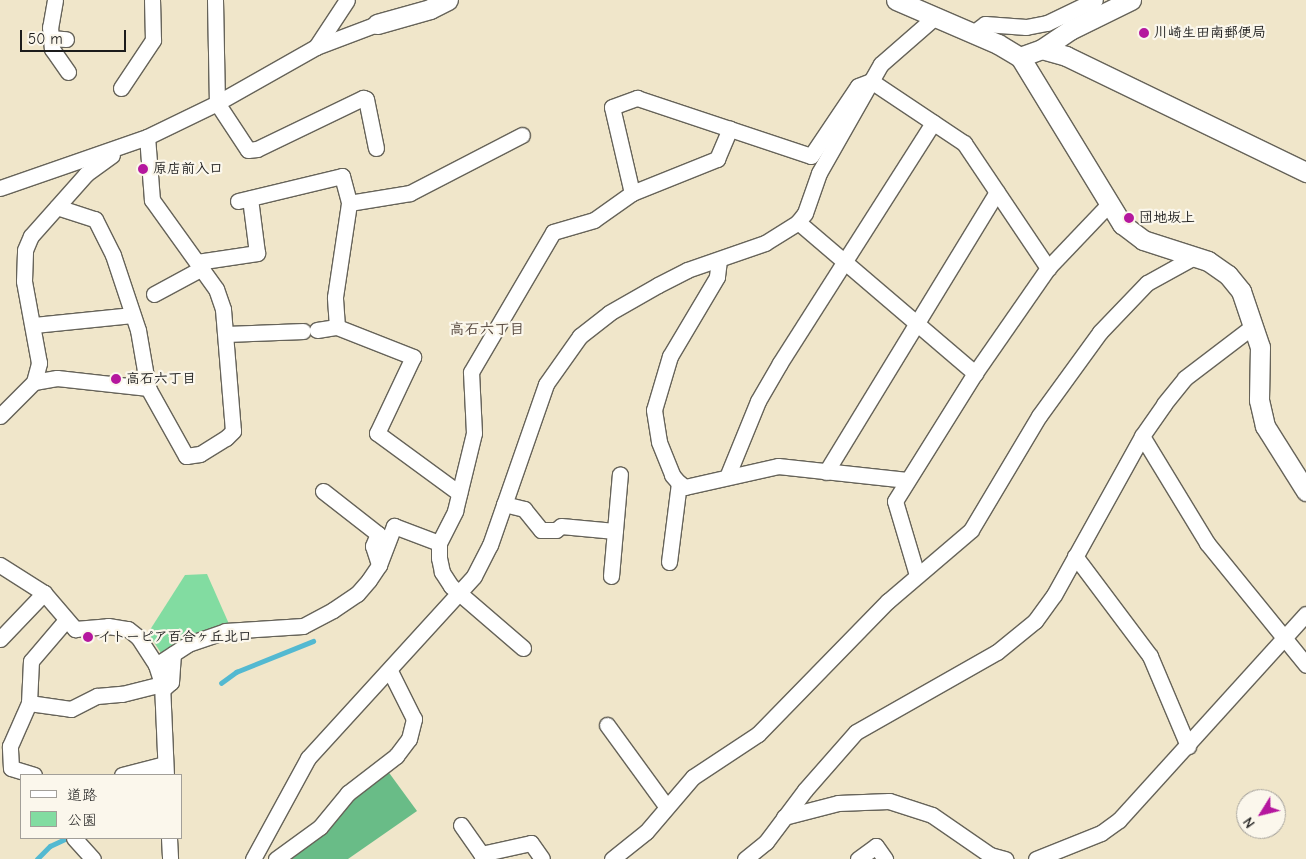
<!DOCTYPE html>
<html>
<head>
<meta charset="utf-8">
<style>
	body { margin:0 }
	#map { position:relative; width:1306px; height:859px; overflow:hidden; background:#f0e6ca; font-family:"Comic Neue","Klee One",sans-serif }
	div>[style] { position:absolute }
	.green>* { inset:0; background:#82dca1 }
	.forest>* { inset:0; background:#69bc87 }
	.stream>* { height:4.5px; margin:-2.25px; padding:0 2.25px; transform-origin:2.25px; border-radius:2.25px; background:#53b9d1 }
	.roads { filter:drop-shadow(1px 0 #666359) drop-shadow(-1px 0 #666359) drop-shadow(0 1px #666359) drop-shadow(0 -1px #666359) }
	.minor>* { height:15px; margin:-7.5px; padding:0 7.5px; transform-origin:7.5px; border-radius:7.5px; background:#fff }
	.tertiary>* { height:19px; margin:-9.5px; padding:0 9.5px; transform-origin:9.5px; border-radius:9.5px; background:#fff }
	.dots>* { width:14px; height:14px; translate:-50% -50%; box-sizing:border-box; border:2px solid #fbf7ec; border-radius:50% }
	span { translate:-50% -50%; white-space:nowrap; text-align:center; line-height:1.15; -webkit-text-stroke:4.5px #fbf7ec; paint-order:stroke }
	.poi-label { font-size:14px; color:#1c1c1c; font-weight:700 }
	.left { translate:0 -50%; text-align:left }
	.neighbourhood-label { font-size:15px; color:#584a40; font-weight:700 }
	.legend { position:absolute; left:20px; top:774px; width:162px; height:65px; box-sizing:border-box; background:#fbf7ec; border:1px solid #a29f99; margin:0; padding:6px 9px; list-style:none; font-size:15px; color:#1c1c1c }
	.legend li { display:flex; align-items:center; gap:10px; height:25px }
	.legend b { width:25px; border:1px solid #a29f99 }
	.north { position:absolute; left:1236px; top:789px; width:50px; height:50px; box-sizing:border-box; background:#fbf7ec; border:1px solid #a29f99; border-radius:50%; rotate:234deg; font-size:14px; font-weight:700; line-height:20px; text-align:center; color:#1c1c1c }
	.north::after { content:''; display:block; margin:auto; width:18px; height:22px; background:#b5179e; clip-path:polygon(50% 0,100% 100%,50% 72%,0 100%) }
	.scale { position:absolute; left:20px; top:30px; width:106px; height:22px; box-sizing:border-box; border:2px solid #1c1c1c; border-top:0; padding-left:6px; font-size:15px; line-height:18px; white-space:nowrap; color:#1c1c1c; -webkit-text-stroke:4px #fbf7ec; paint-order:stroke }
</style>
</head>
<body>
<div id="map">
	<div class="green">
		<i style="clip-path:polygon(207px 574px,229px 624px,161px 653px,148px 633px,185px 575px)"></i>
	</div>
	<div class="forest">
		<i style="clip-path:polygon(387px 770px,417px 811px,348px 859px,288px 859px,338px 811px)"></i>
	</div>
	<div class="stream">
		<i style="left:221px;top:683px;width:19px;rotate:-36deg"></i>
		<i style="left:236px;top:672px;width:83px;rotate:-21.9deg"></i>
		<i style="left:37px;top:859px;width:18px;rotate:-45deg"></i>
		<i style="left:50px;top:846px;width:19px;rotate:-25deg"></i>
	</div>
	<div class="roads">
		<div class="minor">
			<i style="left:55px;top:0;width:27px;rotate:100deg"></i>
			<i style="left:50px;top:27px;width:22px;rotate:85deg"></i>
			<i style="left:52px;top:49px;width:28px;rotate:55deg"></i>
			<i style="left:215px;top:0;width:103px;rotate:88.9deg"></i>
			<i style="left:217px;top:103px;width:56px;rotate:56.6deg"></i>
			<i style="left:248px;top:150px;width:9px;rotate:-6deg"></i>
			<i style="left:257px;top:149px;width:118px;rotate:-25.7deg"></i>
			<i style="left:363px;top:98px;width:3px;rotate:18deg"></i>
			<i style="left:366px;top:99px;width:50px;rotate:78.5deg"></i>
			<i style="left:973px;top:33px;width:15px;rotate:-37deg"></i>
			<i style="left:985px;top:24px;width:41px;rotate:4.2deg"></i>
			<i style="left:1026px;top:27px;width:21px;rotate:-11deg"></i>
			<i style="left:1047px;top:23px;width:53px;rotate:-25.6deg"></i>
			<i style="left:50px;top:38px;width:16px;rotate:4deg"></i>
			<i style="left:316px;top:47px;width:56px;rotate:-56.6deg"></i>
			<i style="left:121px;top:88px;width:58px;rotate:-56.3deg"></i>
			<i style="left:153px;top:40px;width:40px;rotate:-91.4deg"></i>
			<i style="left:0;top:188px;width:156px;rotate:-19.1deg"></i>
			<i style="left:147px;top:137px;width:78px;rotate:-25.9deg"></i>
			<i style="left:217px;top:103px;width:114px;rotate:-29.5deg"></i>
			<i style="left:316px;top:47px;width:65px;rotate:-20.7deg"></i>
			<i style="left:632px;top:193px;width:88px;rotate:-103.1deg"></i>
			<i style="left:612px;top:107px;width:27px;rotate:-20deg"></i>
			<i style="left:637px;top:98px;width:183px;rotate:18.4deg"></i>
			<i style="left:811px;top:156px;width:84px;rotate:-56.1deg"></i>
			<i style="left:858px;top:86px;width:14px;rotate:-21deg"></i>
			<i style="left:871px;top:81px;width:112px;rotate:33.7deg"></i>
			<i style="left:964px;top:143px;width:151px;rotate:56.1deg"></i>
			<i style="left:238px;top:201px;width:107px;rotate:-13.5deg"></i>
			<i style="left:342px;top:176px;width:28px;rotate:75deg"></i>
			<i style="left:57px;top:207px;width:40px;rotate:18deg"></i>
			<i style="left:95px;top:219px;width:40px;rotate:63.4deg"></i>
			<i style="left:113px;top:255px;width:79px;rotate:71.6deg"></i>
			<i style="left:138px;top:330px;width:59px;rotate:80.2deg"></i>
			<i style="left:148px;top:388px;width:78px;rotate:60.8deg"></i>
			<i style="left:186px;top:456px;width:14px;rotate:-8deg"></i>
			<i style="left:200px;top:454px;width:31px;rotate:-32deg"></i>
			<i style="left:226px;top:438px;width:10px;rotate:-45deg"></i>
			<i style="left:233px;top:431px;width:122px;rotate:-94.7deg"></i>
			<i style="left:223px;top:309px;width:21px;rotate:-109deg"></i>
			<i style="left:216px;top:289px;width:110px;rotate:-125.7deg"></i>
			<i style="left:152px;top:200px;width:63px;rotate:-94.5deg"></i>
			<i style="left:798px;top:222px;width:233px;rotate:40.5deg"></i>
			<i style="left:719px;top:260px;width:17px;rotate:97deg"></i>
			<i style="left:717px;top:277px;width:92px;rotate:120.7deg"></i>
			<i style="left:670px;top:356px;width:56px;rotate:106.5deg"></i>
			<i style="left:654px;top:410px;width:32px;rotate:81deg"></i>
			<i style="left:659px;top:442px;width:35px;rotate:68deg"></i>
			<i style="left:672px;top:475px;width:11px;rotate:49deg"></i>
			<i style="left:679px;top:483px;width:7px;rotate:34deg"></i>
			<i style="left:685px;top:487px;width:95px;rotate:-12.7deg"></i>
			<i style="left:778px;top:466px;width:130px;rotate:6.2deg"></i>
			<i style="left:197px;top:262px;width:61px;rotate:-8.5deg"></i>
			<i style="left:257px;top:253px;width:55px;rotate:-97.3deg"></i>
			<i style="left:154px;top:294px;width:55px;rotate:-28.4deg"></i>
			<i style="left:34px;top:325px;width:99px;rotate:-5.8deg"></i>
			<i style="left:337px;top:327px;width:30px;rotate:-94deg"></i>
			<i style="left:335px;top:297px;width:95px;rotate:-81.5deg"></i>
			<i style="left:349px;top:203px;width:62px;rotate:-9.3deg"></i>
			<i style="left:410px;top:193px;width:126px;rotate:-27.4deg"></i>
			<i style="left:317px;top:330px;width:20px;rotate:-9deg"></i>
			<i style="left:337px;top:327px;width:82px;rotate:21.5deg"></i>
			<i style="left:413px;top:357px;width:84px;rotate:115.3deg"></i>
			<i style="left:377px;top:433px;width:102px;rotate:36.2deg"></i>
			<i style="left:227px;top:334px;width:76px;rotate:-2.3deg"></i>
			<i style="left:34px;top:382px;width:23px;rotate:-10deg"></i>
			<i style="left:57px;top:378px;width:92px;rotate:6.3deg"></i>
			<i style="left:0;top:416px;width:48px;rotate:-45deg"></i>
			<i style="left:34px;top:382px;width:20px;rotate:-75deg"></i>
			<i style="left:39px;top:363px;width:83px;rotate:-100.4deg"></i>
			<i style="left:24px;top:281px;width:31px;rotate:-88deg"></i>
			<i style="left:25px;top:250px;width:15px;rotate:-67deg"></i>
			<i style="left:31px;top:236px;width:83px;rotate:-48.4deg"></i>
			<i style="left:86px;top:174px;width:32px;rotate:-36deg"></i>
			<i style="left:1142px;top:436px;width:125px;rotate:58.7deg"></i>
			<i style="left:1207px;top:543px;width:157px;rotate:50.9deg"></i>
			<i style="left:826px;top:472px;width:328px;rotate:-58.6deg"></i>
			<i style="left:727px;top:477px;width:82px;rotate:-67.8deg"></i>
			<i style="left:758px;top:401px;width:44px;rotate:-59.9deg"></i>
			<i style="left:780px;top:363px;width:285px;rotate:-57.5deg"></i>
			<i style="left:323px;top:491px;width:70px;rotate:38deg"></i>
			<i style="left:378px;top:534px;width:13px;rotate:113deg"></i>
			<i style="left:373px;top:546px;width:20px;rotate:72deg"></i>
			<i style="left:504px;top:504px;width:21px;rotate:14deg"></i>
			<i style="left:524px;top:509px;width:27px;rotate:51deg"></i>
			<i style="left:541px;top:530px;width:15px"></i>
			<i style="left:556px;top:530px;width:6px;rotate:-39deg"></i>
			<i style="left:561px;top:526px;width:54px;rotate:5.3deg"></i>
			<i style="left:1075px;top:556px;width:125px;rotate:53.1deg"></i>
			<i style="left:1150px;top:656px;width:98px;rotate:67.1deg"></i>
			<i style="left:669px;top:562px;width:80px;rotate:-82.8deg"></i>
			<i style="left:0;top:565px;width:52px;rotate:32.5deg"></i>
			<i style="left:44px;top:593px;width:48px;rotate:49.3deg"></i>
			<i style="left:75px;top:629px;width:33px;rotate:-5deg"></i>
			<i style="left:108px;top:626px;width:20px;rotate:9deg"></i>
			<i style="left:128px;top:629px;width:13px;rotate:39deg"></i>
			<i style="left:138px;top:637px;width:33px;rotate:57deg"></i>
			<i style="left:156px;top:665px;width:20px;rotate:72deg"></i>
			<i style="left:162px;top:684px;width:91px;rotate:87.5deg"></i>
			<i style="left:917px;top:575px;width:77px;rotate:-106.6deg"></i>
			<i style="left:895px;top:501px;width:151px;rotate:-58deg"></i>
			<i style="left:975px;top:373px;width:128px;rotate:-55.2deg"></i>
			<i style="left:1048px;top:268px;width:88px;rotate:-46.4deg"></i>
			<i style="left:611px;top:576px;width:102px;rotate:-85deg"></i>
			<i style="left:0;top:639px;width:64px;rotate:-46.3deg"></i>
			<i style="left:523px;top:648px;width:95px;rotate:-139.3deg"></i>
			<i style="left:451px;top:586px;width:17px;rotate:-123deg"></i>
			<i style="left:442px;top:572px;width:14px;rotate:-102deg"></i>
			<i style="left:439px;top:558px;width:15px;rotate:-90deg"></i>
			<i style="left:439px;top:543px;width:36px;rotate:-63deg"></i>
			<i style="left:455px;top:511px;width:80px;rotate:-76.3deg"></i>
			<i style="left:474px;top:433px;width:61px;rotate:-92.8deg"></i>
			<i style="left:471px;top:372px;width:162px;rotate:-59.6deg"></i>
			<i style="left:553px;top:232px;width:43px;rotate:-16.3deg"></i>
			<i style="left:594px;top:220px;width:47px;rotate:-35.4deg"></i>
			<i style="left:632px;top:193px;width:92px;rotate:-21.8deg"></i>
			<i style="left:717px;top:159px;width:33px;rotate:-67deg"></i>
			<i style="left:156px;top:665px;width:38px;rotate:-33deg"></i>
			<i style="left:188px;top:644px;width:39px;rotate:-19deg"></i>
			<i style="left:225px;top:631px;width:78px;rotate:-3.7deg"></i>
			<i style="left:303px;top:626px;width:34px;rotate:-28deg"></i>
			<i style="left:333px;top:610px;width:29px;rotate:-34deg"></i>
			<i style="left:357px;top:594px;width:18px;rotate:-49deg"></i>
			<i style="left:369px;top:580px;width:18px;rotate:-56deg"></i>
			<i style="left:379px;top:565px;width:42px;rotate:-69deg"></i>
			<i style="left:394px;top:526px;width:48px;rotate:20.7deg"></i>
			<i style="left:162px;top:690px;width:12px;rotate:-42deg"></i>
			<i style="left:171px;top:682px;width:28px;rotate:-86deg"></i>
			<i style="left:29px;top:703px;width:42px;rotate:8.1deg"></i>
			<i style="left:71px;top:709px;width:29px;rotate:-27deg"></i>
			<i style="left:97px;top:696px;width:25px;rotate:-5deg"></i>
			<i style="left:122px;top:694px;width:41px;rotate:-14deg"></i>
			<i style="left:607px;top:725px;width:100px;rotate:53.9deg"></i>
			<i style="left:34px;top:775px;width:24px;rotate:-163deg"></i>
			<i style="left:11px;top:768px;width:22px;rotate:-93deg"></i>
			<i style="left:10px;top:746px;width:47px;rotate:-66.2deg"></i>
			<i style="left:29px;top:703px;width:42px;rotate:-87.3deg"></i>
			<i style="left:31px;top:661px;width:54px;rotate:-49.5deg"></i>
			<i style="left:122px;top:775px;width:44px;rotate:-14.3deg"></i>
			<i style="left:784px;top:817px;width:56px;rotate:-14.5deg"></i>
			<i style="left:838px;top:803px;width:51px;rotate:-2.2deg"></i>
			<i style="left:889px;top:801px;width:45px;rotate:18deg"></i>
			<i style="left:932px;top:815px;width:70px;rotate:34.6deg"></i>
			<i style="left:990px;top:855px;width:16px;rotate:15deg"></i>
			<i style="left:461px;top:825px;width:35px;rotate:55deg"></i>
			<i style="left:481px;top:854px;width:51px;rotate:-12.4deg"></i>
			<i style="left:531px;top:843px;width:19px;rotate:55deg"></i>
			<i style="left:74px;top:838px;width:28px;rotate:48deg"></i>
			<i style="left:169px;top:838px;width:21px;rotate:87deg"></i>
			<i style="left:253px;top:859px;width:115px;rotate:-61.4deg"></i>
			<i style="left:308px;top:758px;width:246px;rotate:-47.6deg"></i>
			<i style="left:474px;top:576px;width:35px;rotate:-63deg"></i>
			<i style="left:490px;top:545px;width:170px;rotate:-70.8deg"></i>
			<i style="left:546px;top:384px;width:59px;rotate:-54.7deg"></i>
			<i style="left:580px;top:336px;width:37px;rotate:-38deg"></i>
			<i style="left:609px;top:313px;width:56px;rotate:-29.7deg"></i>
			<i style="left:658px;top:285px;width:33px;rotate:-27deg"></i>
			<i style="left:687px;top:270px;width:83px;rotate:-19.1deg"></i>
			<i style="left:765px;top:243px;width:39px;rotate:-32deg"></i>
			<i style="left:798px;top:222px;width:11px;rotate:-52deg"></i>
			<i style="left:805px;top:213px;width:42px;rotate:-70.7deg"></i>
			<i style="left:819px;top:173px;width:125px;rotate:-60.4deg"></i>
			<i style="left:881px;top:64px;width:73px;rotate:-41.1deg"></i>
			<i style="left:276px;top:859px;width:54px;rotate:-36deg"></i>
			<i style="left:320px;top:827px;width:44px;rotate:-50.5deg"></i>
			<i style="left:348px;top:793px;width:61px;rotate:-37.6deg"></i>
			<i style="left:396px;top:756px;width:21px;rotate:-53deg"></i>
			<i style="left:409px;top:739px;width:21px;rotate:-76deg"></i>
			<i style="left:414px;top:719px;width:54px;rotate:-116.6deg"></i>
			<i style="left:612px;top:859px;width:43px;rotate:-38.5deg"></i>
			<i style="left:646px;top:832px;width:72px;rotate:-49.5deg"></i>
			<i style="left:693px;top:777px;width:78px;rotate:-33.5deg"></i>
			<i style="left:758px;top:734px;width:186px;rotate:-45.7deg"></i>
			<i style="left:888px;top:601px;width:109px;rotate:-40.5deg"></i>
			<i style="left:971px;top:530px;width:133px;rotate:-59.2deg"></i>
			<i style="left:1039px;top:416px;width:104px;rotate:-54deg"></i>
			<i style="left:1100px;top:332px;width:68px;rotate:-46.2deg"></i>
			<i style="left:1147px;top:283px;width:54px;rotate:-29deg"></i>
			<i style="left:745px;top:859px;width:27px;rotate:-39deg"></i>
			<i style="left:766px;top:842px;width:65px;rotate:-53.1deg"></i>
			<i style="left:805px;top:790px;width:77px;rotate:-48.7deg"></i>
			<i style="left:856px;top:732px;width:162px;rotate:-29.6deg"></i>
			<i style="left:997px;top:652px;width:49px;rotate:-39.2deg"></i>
			<i style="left:1035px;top:621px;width:32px;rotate:-54deg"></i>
			<i style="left:1054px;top:595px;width:182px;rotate:-61deg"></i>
			<i style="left:1142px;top:436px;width:39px;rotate:-55deg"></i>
			<i style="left:1164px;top:404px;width:33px;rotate:-51deg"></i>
			<i style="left:1185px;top:378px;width:84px;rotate:-37.3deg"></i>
			<i style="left:858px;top:859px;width:22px;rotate:-36deg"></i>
			<i style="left:876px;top:846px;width:16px;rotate:55deg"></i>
			<i style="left:1036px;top:859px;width:70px;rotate:-21.8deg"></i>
			<i style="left:1101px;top:833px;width:22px;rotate:-36deg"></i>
			<i style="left:1119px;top:820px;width:278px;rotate:-47.8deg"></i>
		</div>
		<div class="tertiary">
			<i style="left:896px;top:0;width:111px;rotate:23.3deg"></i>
			<i style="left:998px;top:44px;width:26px;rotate:31deg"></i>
			<i style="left:1020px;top:57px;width:196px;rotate:58.6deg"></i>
			<i style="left:1122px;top:224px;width:26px;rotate:37deg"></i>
			<i style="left:1143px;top:240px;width:68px;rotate:17.9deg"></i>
			<i style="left:1208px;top:261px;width:24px;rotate:35deg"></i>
			<i style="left:1228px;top:275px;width:21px;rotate:51deg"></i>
			<i style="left:1241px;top:291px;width:59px;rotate:71.3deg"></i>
			<i style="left:1260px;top:347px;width:53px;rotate:91.1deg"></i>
			<i style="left:1259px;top:400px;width:27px;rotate:77deg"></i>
			<i style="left:1265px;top:426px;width:77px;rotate:57.8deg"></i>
			<i style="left:377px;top:24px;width:55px;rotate:-15.8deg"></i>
			<i style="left:430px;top:9px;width:20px;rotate:-27deg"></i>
			<i style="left:1042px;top:49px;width:34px;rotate:-34deg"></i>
			<i style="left:1070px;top:30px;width:68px;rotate:-26.2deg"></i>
			<i style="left:1020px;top:57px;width:23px;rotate:-20deg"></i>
			<i style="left:1042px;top:49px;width:25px;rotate:16deg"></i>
			<i style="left:1066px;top:56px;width:267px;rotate:25.8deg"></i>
		</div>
	</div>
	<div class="dots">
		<i style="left:1144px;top:33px;background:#b5179e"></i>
		<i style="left:143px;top:169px;background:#b5179e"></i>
		<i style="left:1129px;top:218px;background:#b5179e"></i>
		<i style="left:116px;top:379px;background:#b5179e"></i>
		<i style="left:88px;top:637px;background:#b5179e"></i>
	</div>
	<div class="poi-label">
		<span class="left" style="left:1154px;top:33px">川崎生田南郵便局</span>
		<span class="left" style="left:153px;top:169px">原店前入口</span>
		<span class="left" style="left:1139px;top:218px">団地坂上</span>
		<span class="left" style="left:126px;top:379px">高石六丁目</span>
		<span class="left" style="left:98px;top:637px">イトーピア百合ヶ丘北口</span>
	</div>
	<div class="neighbourhood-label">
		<span style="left:487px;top:330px">高石六丁目</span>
	</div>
	<ul class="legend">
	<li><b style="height:6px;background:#fff"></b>道路</li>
	<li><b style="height:14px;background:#82dca1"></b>公園</li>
	</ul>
	<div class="north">N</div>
	<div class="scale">50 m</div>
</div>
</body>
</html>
